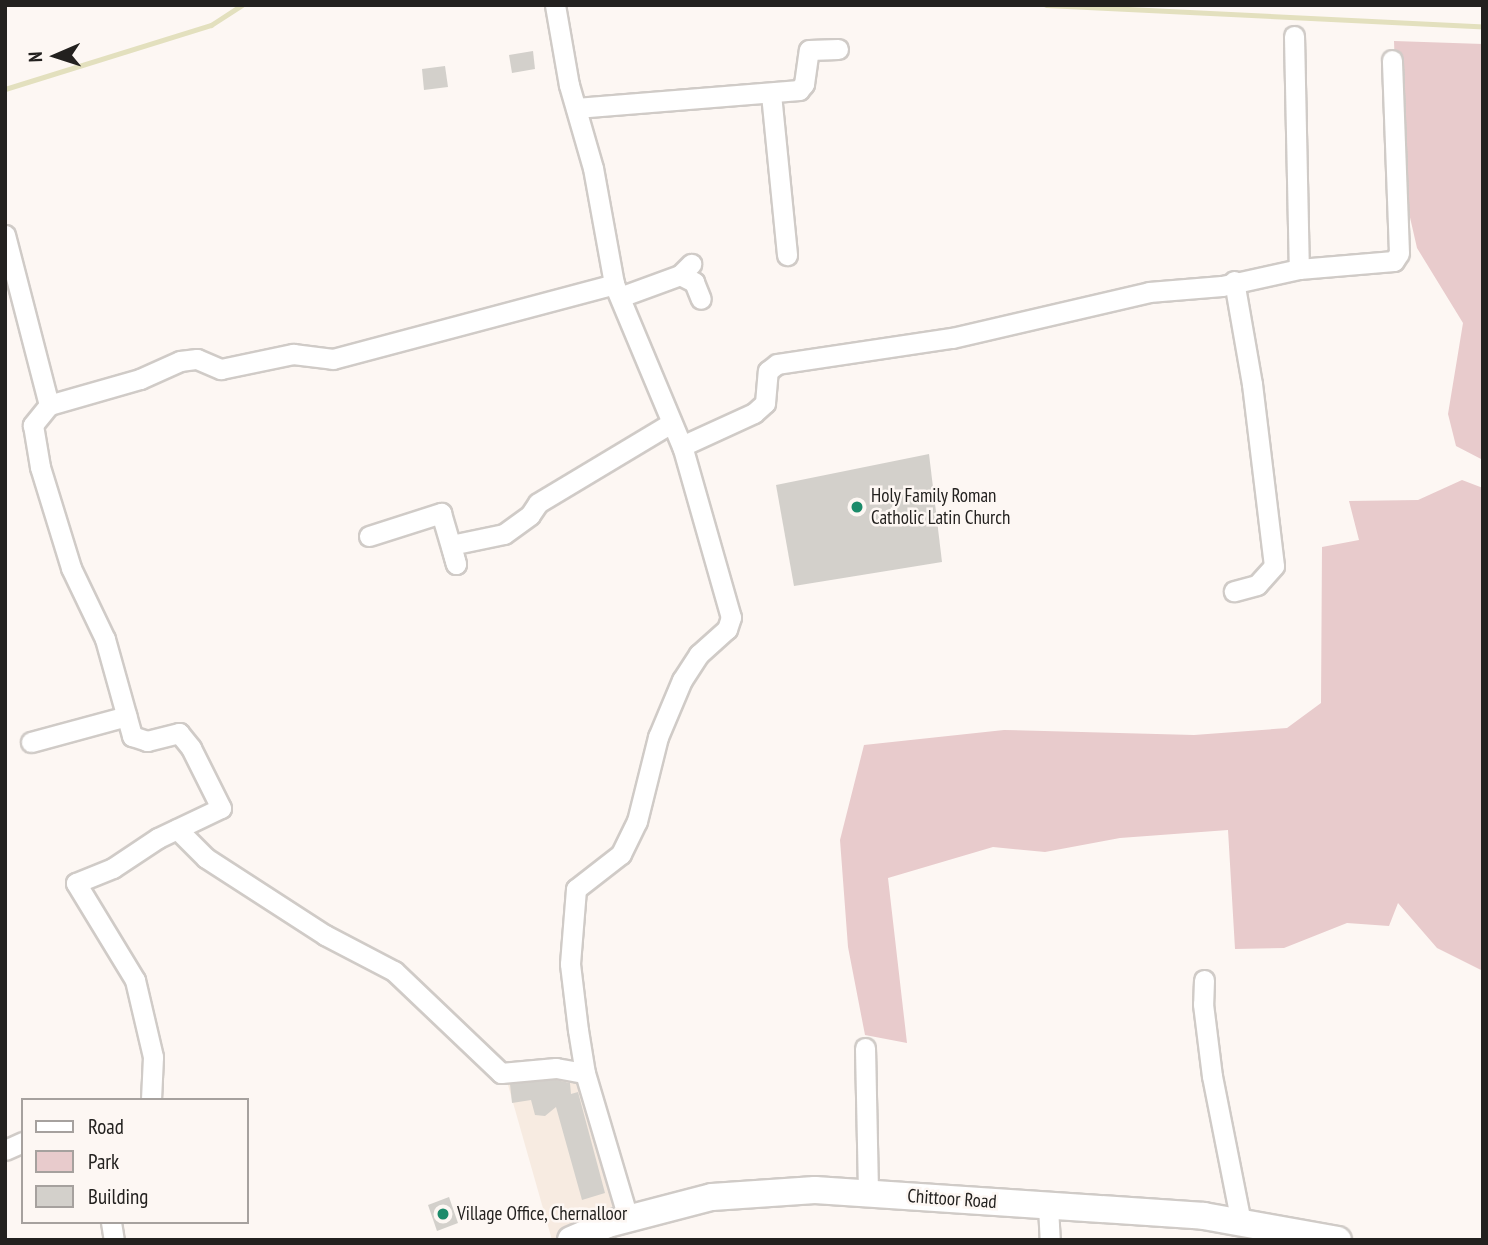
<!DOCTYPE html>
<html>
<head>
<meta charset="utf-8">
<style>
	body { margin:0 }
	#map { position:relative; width:1488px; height:1245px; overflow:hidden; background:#fdf7f3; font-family:"PT Sans Narrow",sans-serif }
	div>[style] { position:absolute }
	.built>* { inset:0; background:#f7ebe1 }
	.green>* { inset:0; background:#e8cbcc }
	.stream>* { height:5px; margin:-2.5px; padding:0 2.5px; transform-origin:2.5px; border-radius:2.5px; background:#e3e0be }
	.building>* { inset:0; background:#d3d0cb }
	.roads { filter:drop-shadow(2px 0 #d0cbc7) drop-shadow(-2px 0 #d0cbc7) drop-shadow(0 2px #d0cbc7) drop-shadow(0 -2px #d0cbc7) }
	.street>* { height:19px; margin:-9.5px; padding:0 9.5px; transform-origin:9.5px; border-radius:9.5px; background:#fff }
	.secondary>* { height:26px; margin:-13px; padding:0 13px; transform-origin:13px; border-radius:13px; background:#fff }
	.dots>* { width:19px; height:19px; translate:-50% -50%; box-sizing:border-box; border:4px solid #fdf7f3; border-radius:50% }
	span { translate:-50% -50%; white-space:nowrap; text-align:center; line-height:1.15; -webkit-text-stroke:5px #fdf7f3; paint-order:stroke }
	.poi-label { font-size:19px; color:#23211f }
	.left { translate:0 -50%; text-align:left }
	.street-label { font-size:19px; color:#23211f }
	.frame { position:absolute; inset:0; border:7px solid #23211f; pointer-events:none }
	.legend { position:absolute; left:21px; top:1098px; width:228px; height:126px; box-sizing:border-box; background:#fdf7f3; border:2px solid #a6a19e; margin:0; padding:9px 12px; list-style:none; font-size:21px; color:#23211f }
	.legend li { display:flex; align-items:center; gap:14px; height:35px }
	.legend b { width:35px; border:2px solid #a6a19e }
	.north { position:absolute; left:21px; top:21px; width:70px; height:70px; -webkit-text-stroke:5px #fdf7f3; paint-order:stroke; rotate:267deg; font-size:19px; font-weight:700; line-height:28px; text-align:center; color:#23211f }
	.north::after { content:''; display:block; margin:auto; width:24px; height:32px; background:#23211f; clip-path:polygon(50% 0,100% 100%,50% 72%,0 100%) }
</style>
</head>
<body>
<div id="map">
	<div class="built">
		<i style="clip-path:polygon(581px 1077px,618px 1209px,552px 1240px,506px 1078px)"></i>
	</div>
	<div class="green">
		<i style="clip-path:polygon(1394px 41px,1483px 44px,1483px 460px,1456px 446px,1448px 414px,1463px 323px,1417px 248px,1398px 165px)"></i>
		<i style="clip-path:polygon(1462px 480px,1483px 488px,1483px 971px,1437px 948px,1398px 903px,1389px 926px,1347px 923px,1284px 948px,1235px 949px,1228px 830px,1120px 838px,1045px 852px,993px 847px,888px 878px,907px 1043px,865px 1035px,848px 947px,840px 840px,864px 745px,1004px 730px,1194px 735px,1287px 728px,1321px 703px,1322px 547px,1359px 540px,1349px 501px,1418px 500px)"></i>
	</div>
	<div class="stream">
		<i style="left:1046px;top:5px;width:438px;rotate:2.8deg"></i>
		<i style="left:5px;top:89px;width:216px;rotate:-17.3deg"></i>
		<i style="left:211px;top:25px;width:37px;rotate:-33deg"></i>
	</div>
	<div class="building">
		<i style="clip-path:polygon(533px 51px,535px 69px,512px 73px,509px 55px)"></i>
		<i style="clip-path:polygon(445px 66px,448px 87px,424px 90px,422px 69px)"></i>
		<i style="clip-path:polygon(929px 454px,942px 562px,794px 586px,776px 485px)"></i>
		<i style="clip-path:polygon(556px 1080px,570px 1083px,571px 1094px,578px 1092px,605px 1193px,582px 1200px,556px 1107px,545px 1116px,535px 1115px,531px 1100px,512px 1103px,510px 1084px)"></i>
		<i style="clip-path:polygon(449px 1197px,458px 1223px,437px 1231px,428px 1205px)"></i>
	</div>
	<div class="roads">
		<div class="street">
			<i style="left:555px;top:5px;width:81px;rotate:80.1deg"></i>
			<i style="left:569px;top:85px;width:86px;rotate:73.9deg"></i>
			<i style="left:593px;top:168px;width:118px;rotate:79.7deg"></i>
			<i style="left:614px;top:284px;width:179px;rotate:67.3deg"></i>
			<i style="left:683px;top:449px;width:175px;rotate:74.1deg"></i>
			<i style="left:731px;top:617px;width:13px;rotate:108deg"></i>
			<i style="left:727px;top:629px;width:38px;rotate:138deg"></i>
			<i style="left:699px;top:654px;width:31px;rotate:123deg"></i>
			<i style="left:682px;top:680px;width:62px;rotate:112.8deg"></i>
			<i style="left:658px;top:737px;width:87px;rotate:104deg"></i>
			<i style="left:637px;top:821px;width:37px;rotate:116deg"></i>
			<i style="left:621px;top:854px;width:57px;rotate:142.1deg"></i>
			<i style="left:576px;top:889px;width:75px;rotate:94.6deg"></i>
			<i style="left:570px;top:964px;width:66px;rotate:83.1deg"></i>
			<i style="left:578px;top:1030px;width:44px;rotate:80.8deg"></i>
			<i style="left:585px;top:1073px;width:151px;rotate:73.5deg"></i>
			<i style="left:1294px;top:36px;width:233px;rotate:88.8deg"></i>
			<i style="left:771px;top:94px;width:162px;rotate:84.3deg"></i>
			<i style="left:576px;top:108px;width:224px;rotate:-4.6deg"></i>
			<i style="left:799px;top:90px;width:8px;rotate:-50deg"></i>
			<i style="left:804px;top:84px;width:34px;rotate:-82deg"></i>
			<i style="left:809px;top:50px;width:29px;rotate:-2deg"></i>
			<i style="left:5px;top:235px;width:176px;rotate:75.5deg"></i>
			<i style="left:49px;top:405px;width:26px;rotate:129deg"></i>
			<i style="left:33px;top:425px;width:43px;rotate:80.5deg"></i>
			<i style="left:40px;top:467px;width:106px;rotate:72.9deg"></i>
			<i style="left:71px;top:568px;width:79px;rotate:64.4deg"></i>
			<i style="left:105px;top:639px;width:101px;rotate:74.4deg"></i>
			<i style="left:132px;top:736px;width:16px;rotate:18deg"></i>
			<i style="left:147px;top:741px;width:33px;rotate:-14deg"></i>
			<i style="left:179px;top:733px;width:19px;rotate:51deg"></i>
			<i style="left:191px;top:748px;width:67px;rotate:63.4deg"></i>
			<i style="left:221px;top:808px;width:70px;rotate:154.5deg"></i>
			<i style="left:158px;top:838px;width:54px;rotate:146.3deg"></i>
			<i style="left:113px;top:868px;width:40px;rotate:158deg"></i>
			<i style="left:76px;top:883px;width:114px;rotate:58.7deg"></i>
			<i style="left:135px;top:980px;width:79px;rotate:76.8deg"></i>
			<i style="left:153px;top:1057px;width:43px;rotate:92.7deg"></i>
			<i style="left:680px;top:275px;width:16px;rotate:27deg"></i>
			<i style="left:694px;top:282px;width:18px;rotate:68deg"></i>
			<i style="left:1234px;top:281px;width:105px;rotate:80.1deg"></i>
			<i style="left:1252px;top:384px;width:183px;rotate:83.1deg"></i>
			<i style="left:1274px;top:566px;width:25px;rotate:132deg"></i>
			<i style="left:1257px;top:585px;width:24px;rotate:165deg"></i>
			<i style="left:620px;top:297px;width:64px;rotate:-20.1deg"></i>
			<i style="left:680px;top:275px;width:16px;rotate:-45deg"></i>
			<i style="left:49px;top:405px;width:95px;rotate:-15.9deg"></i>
			<i style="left:140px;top:379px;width:44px;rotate:-24.2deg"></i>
			<i style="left:180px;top:361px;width:17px;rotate:-7deg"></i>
			<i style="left:197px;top:359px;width:26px;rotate:23deg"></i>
			<i style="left:221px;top:369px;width:74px;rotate:-11.8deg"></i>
			<i style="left:293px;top:354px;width:40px;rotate:7.1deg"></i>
			<i style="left:333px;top:359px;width:291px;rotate:-14.9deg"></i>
			<i style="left:682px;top:446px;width:79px;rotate:-24.6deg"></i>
			<i style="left:754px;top:413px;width:15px;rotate:-42deg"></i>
			<i style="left:765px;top:403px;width:32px;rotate:-85deg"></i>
			<i style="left:768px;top:371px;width:11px;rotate:-38deg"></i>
			<i style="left:777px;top:364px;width:177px;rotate:-8.5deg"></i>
			<i style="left:952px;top:338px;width:202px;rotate:-13.1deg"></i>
			<i style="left:1149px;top:292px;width:73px;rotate:-4.7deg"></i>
			<i style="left:1222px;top:286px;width:79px;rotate:-12.4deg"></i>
			<i style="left:1299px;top:269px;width:95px;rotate:-4.8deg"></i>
			<i style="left:1394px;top:261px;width:9px;rotate:-58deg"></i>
			<i style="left:1399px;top:253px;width:193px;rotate:-92.1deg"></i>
			<i style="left:369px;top:536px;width:76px;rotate:-17.7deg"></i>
			<i style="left:441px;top:513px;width:53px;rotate:73.6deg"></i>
			<i style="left:456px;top:564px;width:20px;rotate:-105deg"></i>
			<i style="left:451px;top:545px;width:54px;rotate:-11.7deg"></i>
			<i style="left:504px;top:534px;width:32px;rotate:-36deg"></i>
			<i style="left:530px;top:515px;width:14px;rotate:-56deg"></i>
			<i style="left:538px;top:503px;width:155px;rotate:-31deg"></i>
			<i style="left:31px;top:742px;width:99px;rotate:-15.2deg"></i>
			<i style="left:177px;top:829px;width:41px;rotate:45deg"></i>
			<i style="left:206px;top:858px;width:142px;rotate:32.9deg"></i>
			<i style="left:325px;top:935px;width:78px;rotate:27.6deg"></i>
			<i style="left:394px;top:971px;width:148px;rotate:43.6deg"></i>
			<i style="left:501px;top:1073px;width:55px;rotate:-5.2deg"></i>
			<i style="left:556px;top:1068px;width:29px;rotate:10deg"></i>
			<i style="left:1204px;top:980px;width:24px;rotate:92deg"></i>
			<i style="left:1203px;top:1004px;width:73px;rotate:82.9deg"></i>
			<i style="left:1212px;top:1076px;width:150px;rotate:78.8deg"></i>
			<i style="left:865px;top:1048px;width:146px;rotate:88.8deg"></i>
			<i style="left:5px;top:1150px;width:20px;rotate:-24deg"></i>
			<i style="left:1048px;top:1206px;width:34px;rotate:87deg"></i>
			<i style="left:111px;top:1222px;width:18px;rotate:81deg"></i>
		</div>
		<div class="secondary">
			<i style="left:571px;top:1240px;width:40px;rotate:-23.4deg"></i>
			<i style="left:608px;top:1224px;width:107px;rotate:-14.6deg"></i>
			<i style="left:712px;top:1197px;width:103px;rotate:-3.9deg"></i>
			<i style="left:815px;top:1190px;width:390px;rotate:3.8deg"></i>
			<i style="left:1204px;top:1216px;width:136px;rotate:10.2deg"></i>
		</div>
	</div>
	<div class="dots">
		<i style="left:857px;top:507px;background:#1c8b6a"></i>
		<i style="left:443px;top:1214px;background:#1c8b6a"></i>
	</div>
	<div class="poi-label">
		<span class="left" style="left:871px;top:507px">Holy Family Roman<br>Catholic Latin Church</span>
		<span class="left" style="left:457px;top:1214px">Village Office, Chernalloor</span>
	</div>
	<div class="street-label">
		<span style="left:952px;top:1199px;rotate:4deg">Chittoor Road</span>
	</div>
	<div class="frame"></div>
	<ul class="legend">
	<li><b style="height:9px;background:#fff"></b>Road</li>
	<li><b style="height:19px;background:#e8cbcc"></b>Park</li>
	<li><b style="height:19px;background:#d3d0cb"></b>Building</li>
	</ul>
	<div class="north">N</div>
</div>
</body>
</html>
